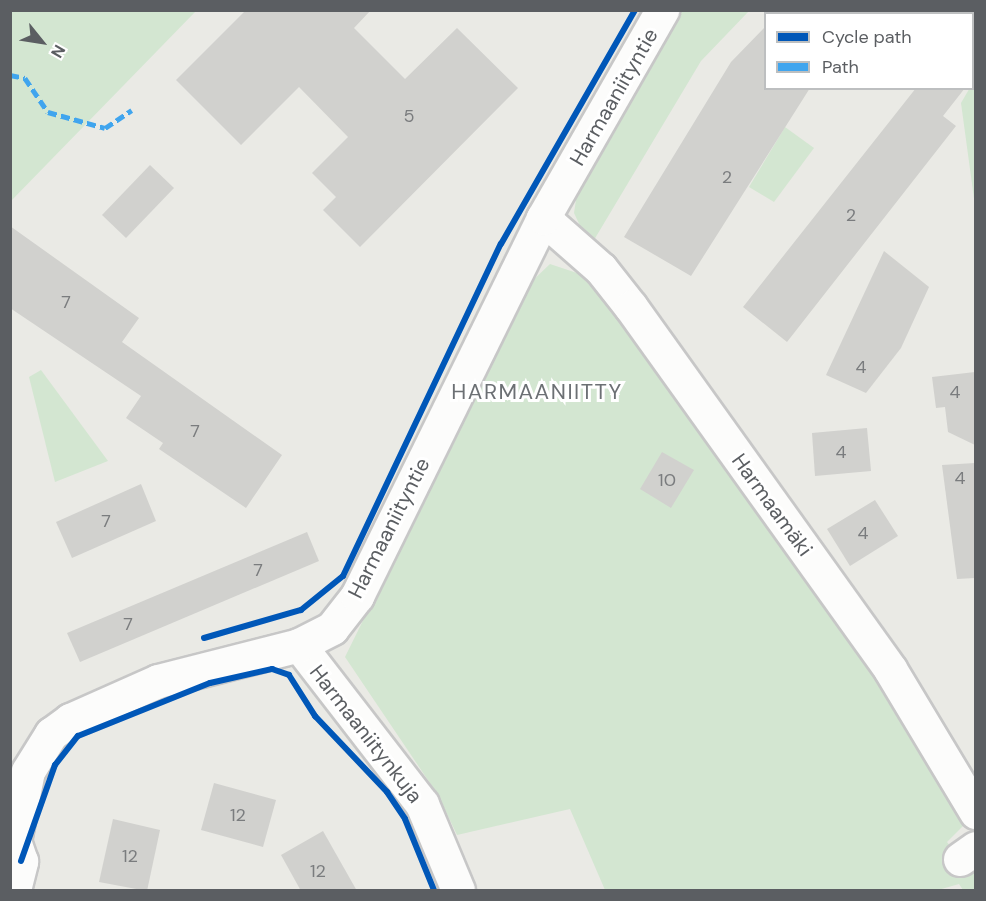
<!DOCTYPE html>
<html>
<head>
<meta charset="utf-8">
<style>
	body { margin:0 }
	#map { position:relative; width:986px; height:901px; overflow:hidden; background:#eaeae5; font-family:"DM Sans",sans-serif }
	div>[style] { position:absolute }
	.green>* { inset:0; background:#d3e6d1 }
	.building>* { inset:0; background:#d1d1ce }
	.roads { filter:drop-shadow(2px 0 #c7c7c7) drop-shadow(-2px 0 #c7c7c7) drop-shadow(0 2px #c7c7c7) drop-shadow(0 -2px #c7c7c7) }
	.minor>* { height:33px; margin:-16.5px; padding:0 16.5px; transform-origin:16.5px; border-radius:16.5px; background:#fcfcfb }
	.quiet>* { height:4.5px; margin-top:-2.25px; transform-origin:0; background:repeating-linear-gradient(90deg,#40a5ee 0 9px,transparent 0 13.5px) }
	.cycleway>* { height:6px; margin:-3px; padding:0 3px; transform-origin:3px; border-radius:3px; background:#0057b8 }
	span { translate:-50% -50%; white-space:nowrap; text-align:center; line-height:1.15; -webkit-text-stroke:6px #fff; paint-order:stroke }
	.number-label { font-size:18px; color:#7a7c7e }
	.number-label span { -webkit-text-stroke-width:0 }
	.street-label { font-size:21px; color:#5b5e62 }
	.neighbourhood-label { font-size:22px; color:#6c7074; letter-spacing:1.5px }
	.frame { position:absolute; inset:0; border:12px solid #5b5e62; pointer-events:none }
	.legend { position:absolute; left:764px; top:12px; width:210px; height:78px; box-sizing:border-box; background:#fff; border:2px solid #bdbfc0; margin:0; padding:8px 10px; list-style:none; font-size:18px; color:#5b5e62 }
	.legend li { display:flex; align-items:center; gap:12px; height:30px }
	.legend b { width:30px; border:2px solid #bdbfc0 }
	.north { position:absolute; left:12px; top:12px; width:60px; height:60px; -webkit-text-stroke:4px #fff; paint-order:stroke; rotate:120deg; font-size:16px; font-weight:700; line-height:24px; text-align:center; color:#5b5e62 }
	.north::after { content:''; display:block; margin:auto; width:21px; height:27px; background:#5b5e62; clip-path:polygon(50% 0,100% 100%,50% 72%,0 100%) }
</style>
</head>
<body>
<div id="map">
	<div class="green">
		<i style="clip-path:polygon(11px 10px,196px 11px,11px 201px,10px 11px)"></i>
		<i style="clip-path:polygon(681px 11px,749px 11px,701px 61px,594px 240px,582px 230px,574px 213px,577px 193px)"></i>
		<i style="clip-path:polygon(975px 79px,975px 206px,961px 103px)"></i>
		<i style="clip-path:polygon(785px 127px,814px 148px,774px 202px,749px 187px)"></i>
		<i style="clip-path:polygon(550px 264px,595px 279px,962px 798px,963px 826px,947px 842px,967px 868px,975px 863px,975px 890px,963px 890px,959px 884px,938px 890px,605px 890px,570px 809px,457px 835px,438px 795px,345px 657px,529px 284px)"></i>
		<i style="clip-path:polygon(41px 370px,108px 461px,55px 482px,29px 377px)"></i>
	</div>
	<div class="building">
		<i style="clip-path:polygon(246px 10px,371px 10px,354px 28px,405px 79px,457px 28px,518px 88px,360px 247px,323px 210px,336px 197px,312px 173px,348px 137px,299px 87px,241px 145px,176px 80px)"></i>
		<i style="clip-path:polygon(765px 27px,765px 88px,810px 88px,691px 276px,624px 237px,731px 62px)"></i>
		<i style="clip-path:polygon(916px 88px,965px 88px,943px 116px,956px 126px,787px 342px,743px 307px)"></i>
		<i style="clip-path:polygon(150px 165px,174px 188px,126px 238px,102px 215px)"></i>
		<i style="clip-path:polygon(10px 226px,139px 318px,122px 342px,282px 455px,246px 508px,159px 449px,163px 443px,126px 418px,141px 396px,10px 308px)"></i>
		<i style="clip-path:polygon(884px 251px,929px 287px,901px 348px,866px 393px,826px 375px)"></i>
		<i style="clip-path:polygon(975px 372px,975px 445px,948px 432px,945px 407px,936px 408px,932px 377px)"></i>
		<i style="clip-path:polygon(867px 428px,871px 471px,815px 476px,812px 433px)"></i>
		<i style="clip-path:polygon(662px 452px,694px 470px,671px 508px,640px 489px)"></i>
		<i style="clip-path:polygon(975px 463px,975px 578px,957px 579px,942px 465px)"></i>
		<i style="clip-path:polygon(141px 484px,156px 521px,72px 558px,56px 522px)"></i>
		<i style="clip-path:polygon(875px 500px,898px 536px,850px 566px,827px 529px)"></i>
		<i style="clip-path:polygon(307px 532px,319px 561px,80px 662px,67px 633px)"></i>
		<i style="clip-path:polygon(214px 783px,276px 800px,263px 847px,201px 830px)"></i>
		<i style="clip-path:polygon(113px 819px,160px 830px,147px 891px,99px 882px)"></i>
		<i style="clip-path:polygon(323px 831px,357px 891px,301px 891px,281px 855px)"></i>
	</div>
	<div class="roads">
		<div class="minor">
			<i style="left:543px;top:218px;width:77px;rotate:41.3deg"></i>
			<i style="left:601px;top:269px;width:48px;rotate:51.7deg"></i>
			<i style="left:631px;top:307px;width:445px;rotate:54.4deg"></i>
			<i style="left:890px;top:669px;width:167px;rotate:59deg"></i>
			<i style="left:299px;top:645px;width:201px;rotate:52.3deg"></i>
			<i style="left:422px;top:804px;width:93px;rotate:67.3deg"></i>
			<i style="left:960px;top:859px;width:19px;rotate:-35deg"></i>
			<i style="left:14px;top:890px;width:30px;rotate:-76deg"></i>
			<i style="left:21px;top:861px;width:21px;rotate:-109deg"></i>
			<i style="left:14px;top:841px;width:71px;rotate:-78.7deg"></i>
			<i style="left:28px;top:771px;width:44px;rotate:-58.1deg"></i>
			<i style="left:51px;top:734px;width:24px;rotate:-36deg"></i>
			<i style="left:70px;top:720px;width:96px;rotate:-23.9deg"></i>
			<i style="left:158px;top:681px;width:146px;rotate:-14.3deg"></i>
			<i style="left:299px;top:645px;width:37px;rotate:-27deg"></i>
			<i style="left:332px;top:628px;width:41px;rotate:-52deg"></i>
			<i style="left:357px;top:596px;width:421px;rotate:-63.8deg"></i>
			<i style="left:543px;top:218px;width:240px;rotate:-60.2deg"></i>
		</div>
	</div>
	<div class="quiet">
		<i style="left:10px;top:75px;width:15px;rotate:11deg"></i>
		<i style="left:25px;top:78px;width:41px;rotate:55.9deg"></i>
		<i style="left:48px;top:112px;width:59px;rotate:15.7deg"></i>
		<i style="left:105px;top:128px;width:32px;rotate:-34deg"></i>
	</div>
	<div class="cycleway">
		<i style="left:204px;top:638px;width:101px;rotate:-16.1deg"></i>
		<i style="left:301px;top:610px;width:54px;rotate:-39deg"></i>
		<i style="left:343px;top:576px;width:368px;rotate:-64.6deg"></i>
		<i style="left:501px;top:244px;width:270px;rotate:-60.2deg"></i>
		<i style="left:21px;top:861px;width:102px;rotate:-70.5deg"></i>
		<i style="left:55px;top:765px;width:37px;rotate:-52deg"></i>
		<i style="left:78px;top:736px;width:142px;rotate:-21.9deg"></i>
		<i style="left:210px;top:683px;width:64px;rotate:-12.7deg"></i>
		<i style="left:272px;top:669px;width:18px;rotate:19deg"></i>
		<i style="left:289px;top:675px;width:49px;rotate:57.6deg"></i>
		<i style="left:315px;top:716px;width:105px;rotate:46.5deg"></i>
		<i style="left:387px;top:792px;width:32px;rotate:56deg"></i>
		<i style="left:405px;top:819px;width:77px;rotate:67.8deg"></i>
	</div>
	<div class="number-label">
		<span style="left:409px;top:116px">5</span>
		<span style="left:727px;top:177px">2</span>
		<span style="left:851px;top:215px">2</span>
		<span style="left:66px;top:302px">7</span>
		<span style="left:861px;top:367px">4</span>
		<span style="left:955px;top:392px">4</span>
		<span style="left:195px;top:431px">7</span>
		<span style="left:841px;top:452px">4</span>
		<span style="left:960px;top:478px">4</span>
		<span style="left:667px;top:480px">10</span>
		<span style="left:106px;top:521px">7</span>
		<span style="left:863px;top:533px">4</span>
		<span style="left:258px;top:570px">7</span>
		<span style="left:128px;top:624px">7</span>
		<span style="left:238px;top:815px">12</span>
		<span style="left:130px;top:856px">12</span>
		<span style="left:318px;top:871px">12</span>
	</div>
	<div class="street-label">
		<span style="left:614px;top:97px;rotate:-60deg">Harmaaniityntie</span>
		<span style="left:772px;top:505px;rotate:54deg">Harmaamäki</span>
		<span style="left:389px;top:528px;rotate:-63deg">Harmaaniityntie</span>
		<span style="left:366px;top:734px;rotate:52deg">Harmaaniitynkuja</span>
	</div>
	<div class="neighbourhood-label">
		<span style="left:537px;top:392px">HARMAANIITTY</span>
	</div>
	<div class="frame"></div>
	<ul class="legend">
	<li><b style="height:8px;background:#0057b8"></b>Cycle path</li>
	<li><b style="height:8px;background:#40a5ee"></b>Path</li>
	</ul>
	<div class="north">N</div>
</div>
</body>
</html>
